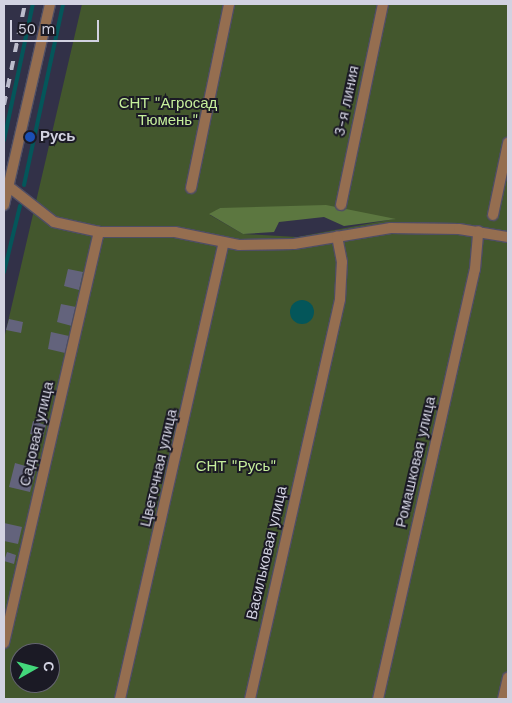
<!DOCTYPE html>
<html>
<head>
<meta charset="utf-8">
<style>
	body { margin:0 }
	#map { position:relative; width:512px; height:703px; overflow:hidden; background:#323148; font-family:"Work Sans",sans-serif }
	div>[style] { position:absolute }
	.green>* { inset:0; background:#43572d }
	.forest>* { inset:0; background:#5c7740 }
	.water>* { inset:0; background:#04565a }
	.round { border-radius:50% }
	.stream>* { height:4px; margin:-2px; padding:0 2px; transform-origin:2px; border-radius:2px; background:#04565a }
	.building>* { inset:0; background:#63637c }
	.roads { filter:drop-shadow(1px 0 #4f4e64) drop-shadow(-1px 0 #4f4e64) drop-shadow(0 1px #4f4e64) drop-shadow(0 -1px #4f4e64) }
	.minor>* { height:10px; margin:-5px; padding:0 5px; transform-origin:5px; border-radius:5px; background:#956e50 }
	.rail>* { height:4px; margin-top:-2px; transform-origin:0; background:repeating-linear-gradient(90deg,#bcbccc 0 9px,transparent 0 18px) }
	.dots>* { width:14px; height:14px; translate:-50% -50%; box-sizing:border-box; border:2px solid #1b1a25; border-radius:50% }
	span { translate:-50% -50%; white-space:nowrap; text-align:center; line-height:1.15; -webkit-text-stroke:4px #1b1a25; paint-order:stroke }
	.street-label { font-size:15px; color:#d2d2e1 }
	.park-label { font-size:15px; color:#c5ee9b }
	.poi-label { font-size:15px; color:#d2d2e1; font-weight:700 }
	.left { translate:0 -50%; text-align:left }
	.frame { position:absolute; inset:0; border:5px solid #d2d2e1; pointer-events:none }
	.north { position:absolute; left:10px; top:643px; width:50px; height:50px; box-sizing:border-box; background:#1b1a25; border:1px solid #646470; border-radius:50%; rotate:83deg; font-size:14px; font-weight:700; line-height:20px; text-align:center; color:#d2d2e1 }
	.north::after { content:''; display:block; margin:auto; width:18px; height:22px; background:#43d77b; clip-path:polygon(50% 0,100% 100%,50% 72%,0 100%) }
	.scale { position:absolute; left:10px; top:20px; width:89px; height:22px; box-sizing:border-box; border:2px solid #d2d2e1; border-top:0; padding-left:6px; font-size:15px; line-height:18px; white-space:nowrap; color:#d2d2e1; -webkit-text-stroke:4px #1b1a25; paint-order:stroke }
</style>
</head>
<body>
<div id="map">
	<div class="green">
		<i style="clip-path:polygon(evenodd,82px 4px,508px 4px,508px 699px,4px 699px,4px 339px,82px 4px,220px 208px,394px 219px,297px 237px,243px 234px,210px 215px,220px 208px,82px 4px,20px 653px,50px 653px,50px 683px,20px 683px,20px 653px)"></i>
	</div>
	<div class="forest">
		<i style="clip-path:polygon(326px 205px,396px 219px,344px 226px,324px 217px,279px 222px,274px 232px,243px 234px,209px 214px,220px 208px)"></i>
	</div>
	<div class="water">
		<i class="round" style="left:290px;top:300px;width:24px;height:24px"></i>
	</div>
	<div class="stream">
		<i style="left:4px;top:140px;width:139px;rotate:-78deg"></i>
		<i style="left:24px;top:185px;width:185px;rotate:-77.8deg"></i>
		<i style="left:4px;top:272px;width:68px;rotate:-76.4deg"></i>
	</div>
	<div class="building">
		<i style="clip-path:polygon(68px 269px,83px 272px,79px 290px,64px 286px)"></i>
		<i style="clip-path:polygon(61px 304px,76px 307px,72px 326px,57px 322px)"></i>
		<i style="clip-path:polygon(9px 319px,23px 322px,21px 333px,6px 330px)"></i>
		<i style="clip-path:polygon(51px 332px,69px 336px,65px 353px,48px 349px)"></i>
		<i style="clip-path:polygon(33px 421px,46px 425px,43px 437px,30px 434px)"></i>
		<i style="clip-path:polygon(15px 463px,36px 469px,30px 492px,9px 487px)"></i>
		<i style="clip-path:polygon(4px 523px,22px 527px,18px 544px,4px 541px)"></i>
		<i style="clip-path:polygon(7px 552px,16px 555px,14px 564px,4px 561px)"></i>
	</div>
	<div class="roads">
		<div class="minor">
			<i style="left:8px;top:186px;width:58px;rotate:38deg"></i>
			<i style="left:54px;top:222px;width:46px;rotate:12.5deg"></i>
			<i style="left:99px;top:232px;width:76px"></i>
			<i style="left:175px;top:232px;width:65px;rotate:11.5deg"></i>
			<i style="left:239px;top:245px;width:55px;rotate:-1deg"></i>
			<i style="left:294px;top:244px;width:98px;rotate:-9.4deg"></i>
			<i style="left:391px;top:228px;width:68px;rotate:0.8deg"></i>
			<i style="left:459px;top:229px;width:50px;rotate:9.3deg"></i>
			<i style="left:191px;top:188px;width:188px;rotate:-78.3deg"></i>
			<i style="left:4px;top:205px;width:206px;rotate:-77.1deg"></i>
			<i style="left:341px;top:205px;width:205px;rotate:-78.2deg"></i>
			<i style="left:493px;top:215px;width:74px;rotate:-78.2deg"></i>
			<i style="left:4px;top:643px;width:422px;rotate:-77deg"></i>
			<i style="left:120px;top:699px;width:468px;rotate:-77.2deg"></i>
			<i style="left:250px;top:699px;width:410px;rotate:-77.3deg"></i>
			<i style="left:340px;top:299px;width:37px;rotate:-87deg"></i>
			<i style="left:342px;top:262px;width:26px;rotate:-101deg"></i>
			<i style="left:378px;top:699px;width:441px;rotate:-77.3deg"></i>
			<i style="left:475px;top:269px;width:38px;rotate:-85deg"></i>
			<i style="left:503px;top:699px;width:22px;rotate:-77deg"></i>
		</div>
	</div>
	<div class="rail">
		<i style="left:4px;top:105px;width:103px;rotate:-78.3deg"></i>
	</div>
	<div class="dots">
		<i style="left:30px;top:137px;background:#1a4fb4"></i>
	</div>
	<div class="street-label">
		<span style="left:347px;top:101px;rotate:-78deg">3-я линия</span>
		<span style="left:37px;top:434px;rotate:-77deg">Садовая улица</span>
		<span style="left:416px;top:462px;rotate:-77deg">Ромашковая улица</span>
		<span style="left:159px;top:468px;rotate:-77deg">Цветочная улица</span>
		<span style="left:267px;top:553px;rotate:-77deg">Васильковая улица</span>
	</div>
	<div class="park-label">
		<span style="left:168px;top:112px">СНТ "Агросад<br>Тюмень"</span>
		<span style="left:236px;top:467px">СНТ "Русь"</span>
	</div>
	<div class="poi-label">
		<span class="left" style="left:40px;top:137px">Русь</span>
	</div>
	<div class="frame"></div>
	<div class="north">С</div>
	<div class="scale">50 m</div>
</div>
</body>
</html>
